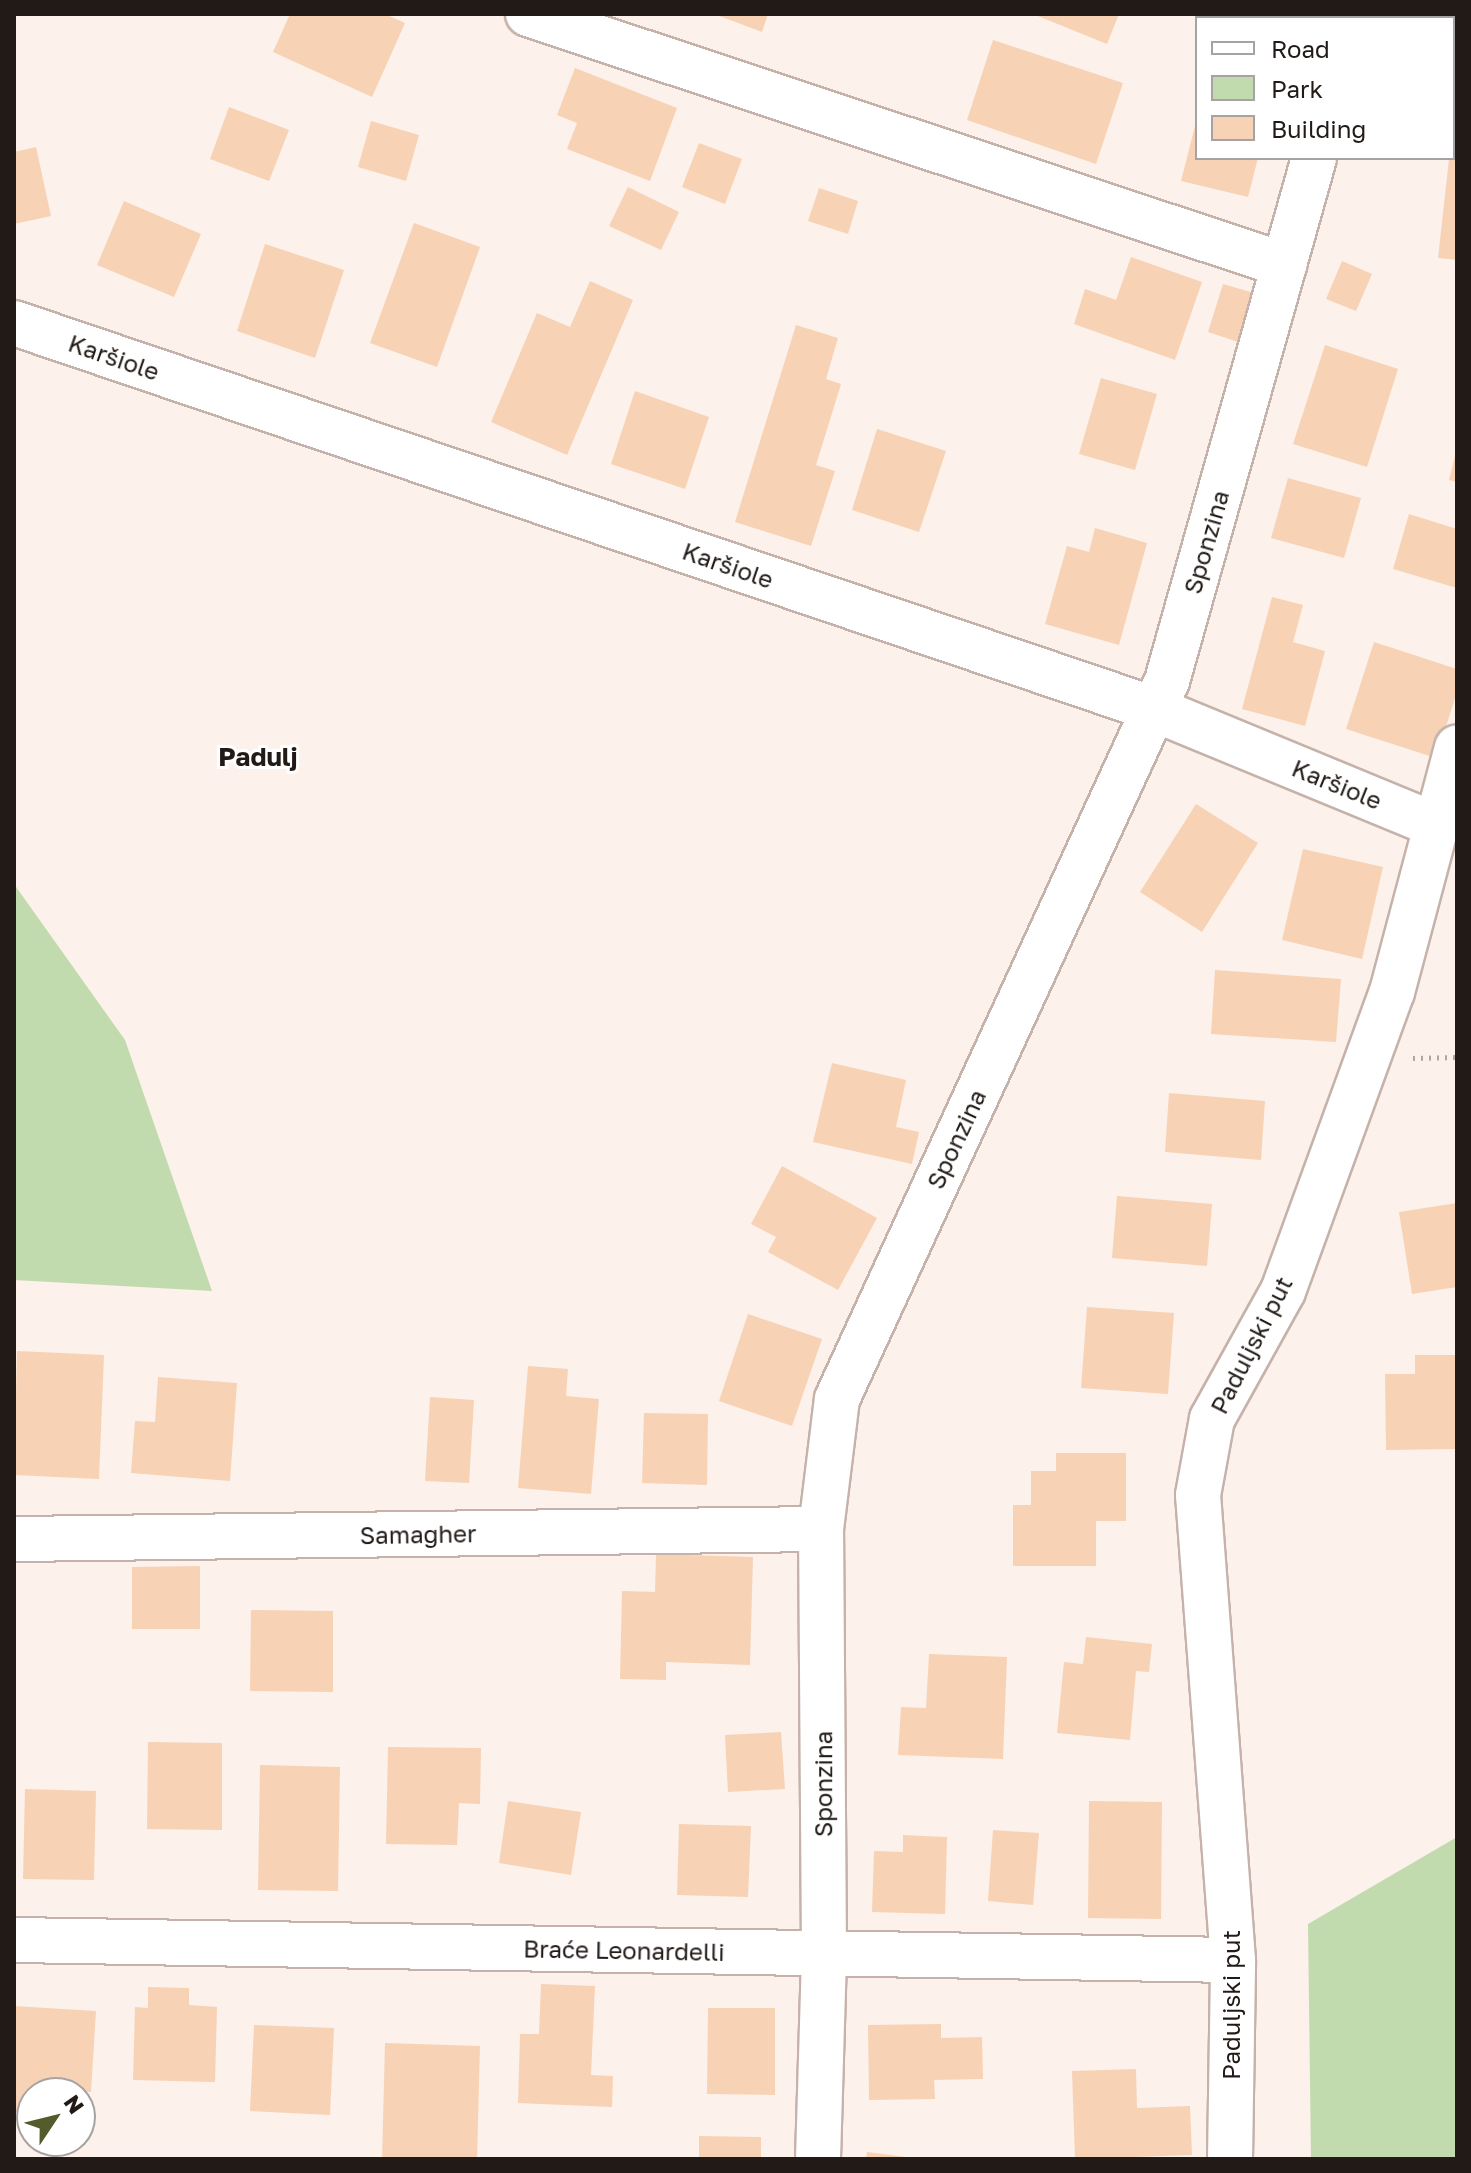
<!DOCTYPE html>
<html>
<head>
<meta charset="utf-8">
<style>
	body { margin:0 }
	#map { position:relative; width:1471px; height:2173px; overflow:hidden; background:#fdf1eb; font-family:"Golos Text",sans-serif }
	div>[style] { position:absolute }
	.green>* { inset:0; background:#c1dbaf }
	.building>* { inset:0; background:#f7d2b5 }
	.path>* { height:5px; margin-top:-2.5px; transform-origin:0; background:repeating-linear-gradient(90deg,#b1a6a1 0 2px,transparent 0 8px) }
	.roads { filter:drop-shadow(2px 0 #c5b2aa) drop-shadow(-2px 0 #c5b2aa) drop-shadow(0 2px #c5b2aa) drop-shadow(0 -2px #c5b2aa) }
	.street>* { height:44px; margin:-22px; padding:0 22px; transform-origin:22px; border-radius:22px; background:#fff }
	span { translate:-50% -50%; white-space:nowrap; text-align:center; line-height:1.15; -webkit-text-stroke:6px #fff; paint-order:stroke }
	.street-label { font-size:24px; color:#211a17 }
	.neighbourhood-label { font-size:26px; color:#211a17; font-weight:700 }
	.frame { position:absolute; inset:0; border:16px solid #211a17; pointer-events:none }
	.legend { position:absolute; left:1195px; top:16px; width:260px; height:144px; box-sizing:border-box; background:#fff; border:2px solid #a6a3a2; margin:0; padding:10px 14px; list-style:none; font-size:24px; color:#211a17 }
	.legend li { display:flex; align-items:center; gap:16px; height:40px }
	.legend b { width:40px; border:2px solid #a6a3a2 }
	.north { position:absolute; left:16px; top:2077px; width:80px; height:80px; box-sizing:border-box; background:#fff; border:2px solid #a6a3a2; border-radius:50%; rotate:55deg; font-size:22px; font-weight:700; line-height:32px; text-align:center; color:#211a17 }
	.north::after { content:''; display:block; margin:auto; width:28px; height:36px; background:#545c2b; clip-path:polygon(50% 0,100% 100%,50% 72%,0 100%) }
</style>
</head>
<body>
<div id="map">
	<div class="green">
		<i style="clip-path:polygon(14px 884px,125px 1040px,212px 1291px,14px 1280px)"></i>
		<i style="clip-path:polygon(1457px 1837px,1457px 2159px,1311px 2159px,1308px 1924px)"></i>
	</div>
	<div class="building">
		<i style="clip-path:polygon(290px 14px,385px 14px,405px 23px,372px 97px,273px 52px)"></i>
		<i style="clip-path:polygon(714px 14px,768px 14px,762px 32px)"></i>
		<i style="clip-path:polygon(1033px 14px,1119px 14px,1107px 44px)"></i>
		<i style="clip-path:polygon(1227px 14px,1269px 14px,1279px 17px,1226px 18px)"></i>
		<i style="clip-path:polygon(1388px 14px,1457px 14px,1457px 43px,1453px 18px,1387px 18px)"></i>
		<i style="clip-path:polygon(993px 40px,1123px 83px,1096px 164px,967px 120px)"></i>
		<i style="clip-path:polygon(575px 68px,677px 108px,650px 181px,567px 149px,577px 123px,557px 115px)"></i>
		<i style="clip-path:polygon(229px 107px,289px 130px,269px 181px,210px 159px)"></i>
		<i style="clip-path:polygon(371px 121px,419px 135px,406px 181px,358px 167px)"></i>
		<i style="clip-path:polygon(1196px 122px,1197px 158px,1258px 158px,1248px 197px,1181px 181px)"></i>
		<i style="clip-path:polygon(699px 143px,742px 159px,725px 204px,682px 187px)"></i>
		<i style="clip-path:polygon(36px 147px,51px 216px,14px 224px,14px 152px)"></i>
		<i style="clip-path:polygon(1449px 159px,1457px 160px,1457px 260px,1438px 258px)"></i>
		<i style="clip-path:polygon(628px 187px,679px 212px,661px 250px,609px 226px)"></i>
		<i style="clip-path:polygon(819px 188px,858px 201px,848px 234px,808px 221px)"></i>
		<i style="clip-path:polygon(124px 201px,201px 234px,174px 297px,97px 265px)"></i>
		<i style="clip-path:polygon(414px 223px,480px 247px,437px 367px,370px 343px)"></i>
		<i style="clip-path:polygon(265px 244px,344px 270px,315px 358px,237px 331px)"></i>
		<i style="clip-path:polygon(1131px 257px,1202px 282px,1175px 360px,1074px 324px,1085px 289px,1116px 300px)"></i>
		<i style="clip-path:polygon(1342px 261px,1372px 274px,1356px 311px,1326px 299px)"></i>
		<i style="clip-path:polygon(590px 281px,633px 300px,567px 455px,491px 422px,537px 313px,570px 327px)"></i>
		<i style="clip-path:polygon(1223px 284px,1254px 293px,1238px 342px,1208px 332px)"></i>
		<i style="clip-path:polygon(796px 325px,838px 338px,826px 379px,841px 384px,816px 465px,835px 471px,811px 546px,735px 522px)"></i>
		<i style="clip-path:polygon(1325px 345px,1398px 369px,1367px 467px,1293px 444px)"></i>
		<i style="clip-path:polygon(1101px 378px,1157px 394px,1135px 470px,1079px 454px)"></i>
		<i style="clip-path:polygon(635px 391px,709px 417px,685px 489px,611px 464px)"></i>
		<i style="clip-path:polygon(877px 429px,946px 451px,919px 532px,852px 510px)"></i>
		<i style="clip-path:polygon(1456px 452px,1457px 452px,1457px 482px,1449px 480px)"></i>
		<i style="clip-path:polygon(1288px 478px,1361px 498px,1344px 558px,1271px 538px)"></i>
		<i style="clip-path:polygon(1409px 514px,1457px 529px,1457px 588px,1393px 569px)"></i>
		<i style="clip-path:polygon(1095px 528px,1147px 543px,1119px 645px,1045px 624px,1067px 546px,1089px 552px)"></i>
		<i style="clip-path:polygon(1272px 597px,1303px 605px,1293px 642px,1325px 651px,1305px 726px,1242px 709px)"></i>
		<i style="clip-path:polygon(1374px 642px,1457px 669px,1457px 692px,1436px 758px,1346px 729px)"></i>
		<i style="clip-path:polygon(1196px 804px,1258px 843px,1202px 932px,1140px 892px)"></i>
		<i style="clip-path:polygon(1303px 849px,1383px 867px,1362px 959px,1282px 940px)"></i>
		<i style="clip-path:polygon(1215px 970px,1341px 979px,1336px 1042px,1211px 1034px)"></i>
		<i style="clip-path:polygon(832px 1063px,906px 1080px,896px 1127px,919px 1132px,912px 1164px,813px 1142px)"></i>
		<i style="clip-path:polygon(1169px 1093px,1265px 1101px,1261px 1160px,1165px 1152px)"></i>
		<i style="clip-path:polygon(782px 1166px,877px 1218px,838px 1290px,768px 1252px,776px 1237px,751px 1224px)"></i>
		<i style="clip-path:polygon(1117px 1196px,1212px 1204px,1207px 1266px,1112px 1258px)"></i>
		<i style="clip-path:polygon(1457px 1203px,1457px 1287px,1412px 1294px,1399px 1212px)"></i>
		<i style="clip-path:polygon(1087px 1307px,1174px 1313px,1168px 1394px,1081px 1388px)"></i>
		<i style="clip-path:polygon(748px 1314px,822px 1339px,792px 1426px,719px 1401px)"></i>
		<i style="clip-path:polygon(17px 1351px,104px 1355px,99px 1479px,14px 1475px)"></i>
		<i style="clip-path:polygon(1415px 1355px,1456px 1355px,1456px 1449px,1386px 1450px,1385px 1374px,1415px 1374px)"></i>
		<i style="clip-path:polygon(528px 1366px,568px 1369px,566px 1396px,599px 1399px,591px 1494px,518px 1488px)"></i>
		<i style="clip-path:polygon(158px 1377px,237px 1383px,230px 1481px,131px 1473px,135px 1421px,155px 1422px)"></i>
		<i style="clip-path:polygon(430px 1397px,474px 1400px,469px 1483px,425px 1481px)"></i>
		<i style="clip-path:polygon(644px 1413px,708px 1414px,707px 1485px,642px 1483px)"></i>
		<i style="clip-path:polygon(1056px 1453px,1126px 1453px,1126px 1521px,1096px 1521px,1096px 1566px,1013px 1566px,1013px 1505px,1031px 1505px,1031px 1471px,1056px 1471px)"></i>
		<i style="clip-path:polygon(656px 1554px,753px 1557px,750px 1665px,666px 1662px,666px 1680px,620px 1679px,622px 1591px,655px 1592px)"></i>
		<i style="clip-path:polygon(200px 1566px,200px 1629px,132px 1629px,132px 1567px)"></i>
		<i style="clip-path:polygon(251px 1610px,333px 1611px,333px 1692px,250px 1691px)"></i>
		<i style="clip-path:polygon(1086px 1637px,1152px 1644px,1149px 1672px,1136px 1671px,1130px 1740px,1057px 1733px,1064px 1662px,1083px 1664px)"></i>
		<i style="clip-path:polygon(929px 1654px,1007px 1657px,1003px 1759px,898px 1755px,901px 1707px,926px 1708px)"></i>
		<i style="clip-path:polygon(781px 1732px,785px 1789px,728px 1792px,725px 1735px)"></i>
		<i style="clip-path:polygon(148px 1742px,222px 1743px,222px 1830px,147px 1829px)"></i>
		<i style="clip-path:polygon(388px 1747px,481px 1748px,480px 1804px,459px 1803px,457px 1845px,386px 1844px)"></i>
		<i style="clip-path:polygon(260px 1765px,340px 1767px,338px 1891px,258px 1890px)"></i>
		<i style="clip-path:polygon(25px 1789px,96px 1791px,94px 1880px,23px 1879px)"></i>
		<i style="clip-path:polygon(508px 1801px,581px 1812px,571px 1875px,499px 1863px)"></i>
		<i style="clip-path:polygon(1089px 1801px,1162px 1802px,1161px 1919px,1088px 1918px)"></i>
		<i style="clip-path:polygon(679px 1824px,751px 1826px,748px 1897px,677px 1895px)"></i>
		<i style="clip-path:polygon(993px 1830px,1039px 1833px,1033px 1905px,988px 1901px)"></i>
		<i style="clip-path:polygon(903px 1835px,947px 1837px,945px 1914px,872px 1912px,874px 1851px,903px 1852px)"></i>
		<i style="clip-path:polygon(541px 1984px,595px 1986px,591px 2075px,613px 2076px,612px 2107px,518px 2103px,520px 2034px,539px 2034px)"></i>
		<i style="clip-path:polygon(148px 1987px,189px 1988px,189px 2005px,217px 2007px,215px 2082px,133px 2080px,135px 2007px,148px 2008px)"></i>
		<i style="clip-path:polygon(14px 2006px,96px 2011px,91px 2092px,32px 2093px,32px 2113px,14px 2112px)"></i>
		<i style="clip-path:polygon(708px 2008px,775px 2008px,775px 2095px,707px 2094px)"></i>
		<i style="clip-path:polygon(941px 2024px,941px 2038px,982px 2037px,983px 2079px,934px 2080px,935px 2099px,869px 2100px,868px 2025px)"></i>
		<i style="clip-path:polygon(254px 2025px,334px 2028px,330px 2115px,250px 2111px)"></i>
		<i style="clip-path:polygon(385px 2043px,480px 2046px,477px 2159px,382px 2159px)"></i>
		<i style="clip-path:polygon(1136px 2069px,1137px 2108px,1190px 2106px,1192px 2155px,1075px 2159px,1072px 2071px)"></i>
		<i style="clip-path:polygon(699px 2136px,761px 2137px,761px 2159px,699px 2159px)"></i>
		<i style="clip-path:polygon(867px 2152px,906px 2157px,906px 2159px,866px 2159px)"></i>
	</div>
	<div class="path">
		<i style="left:1413px;top:1058px;width:44px;rotate:-1.3deg"></i>
	</div>
	<div class="roads">
		<div class="street">
			<i style="left:528px;top:14px;width:797px;rotate:18.37deg"></i>
			<i style="left:1353px;top:18px;width:4px;rotate:-63deg"></i>
			<i style="left:14px;top:323px;width:1204px;rotate:18.71deg"></i>
			<i style="left:1154px;top:709px;width:304px;rotate:22.4deg"></i>
			<i style="left:14px;top:1539px;width:807px;rotate:-0.71deg"></i>
			<i style="left:14px;top:1940px;width:1219px;rotate:0.94deg"></i>
			<i style="left:818px;top:2159px;width:206px;rotate:-88.3deg"></i>
			<i style="left:824px;top:1953px;width:424px;rotate:-90.4deg"></i>
			<i style="left:821px;top:1529px;width:131px;rotate:-83deg"></i>
			<i style="left:837px;top:1399px;width:790px;rotate:-65.32deg"></i>
			<i style="left:1167px;top:681px;width:543px;rotate:-74.3deg"></i>
			<i style="left:1230px;top:2159px;width:199px;rotate:-89.1deg"></i>
			<i style="left:1233px;top:1960px;width:466px;rotate:-94.3deg"></i>
			<i style="left:1198px;top:1495px;width:77px;rotate:-79.6deg"></i>
			<i style="left:1212px;top:1419px;width:146px;rotate:-61deg"></i>
			<i style="left:1283px;top:1291px;width:318px;rotate:-70deg"></i>
			<i style="left:1392px;top:992px;width:253px;rotate:-75.1deg"></i>
		</div>
	</div>
	<div class="street-label">
		<span style="left:114px;top:357px;rotate:19deg">Karšiole</span>
		<span style="left:1206px;top:542px;rotate:-74deg">Sponzina</span>
		<span style="left:728px;top:565px;rotate:19deg">Karšiole</span>
		<span style="left:1337px;top:784px;rotate:22deg">Karšiole</span>
		<span style="left:956px;top:1139px;rotate:-65deg">Sponzina</span>
		<span style="left:1251px;top:1345px;rotate:-63deg">Paduljski put</span>
		<span style="left:418px;top:1534px;rotate:-1deg">Samagher</span>
		<span style="left:823px;top:1784px;rotate:-90deg">Sponzina</span>
		<span style="left:624px;top:1950px;rotate:1deg">Braće Leonardelli</span>
		<span style="left:1231px;top:2005px;rotate:-90deg">Paduljski put</span>
	</div>
	<div class="neighbourhood-label">
		<span style="left:258px;top:757px">Padulj</span>
	</div>
	<div class="frame"></div>
	<ul class="legend">
	<li><b style="height:10px;background:#fff"></b>Road</li>
	<li><b style="height:22px;background:#c1dbaf"></b>Park</li>
	<li><b style="height:22px;background:#f7d2b5"></b>Building</li>
	</ul>
	<div class="north">N</div>
</div>
</body>
</html>
